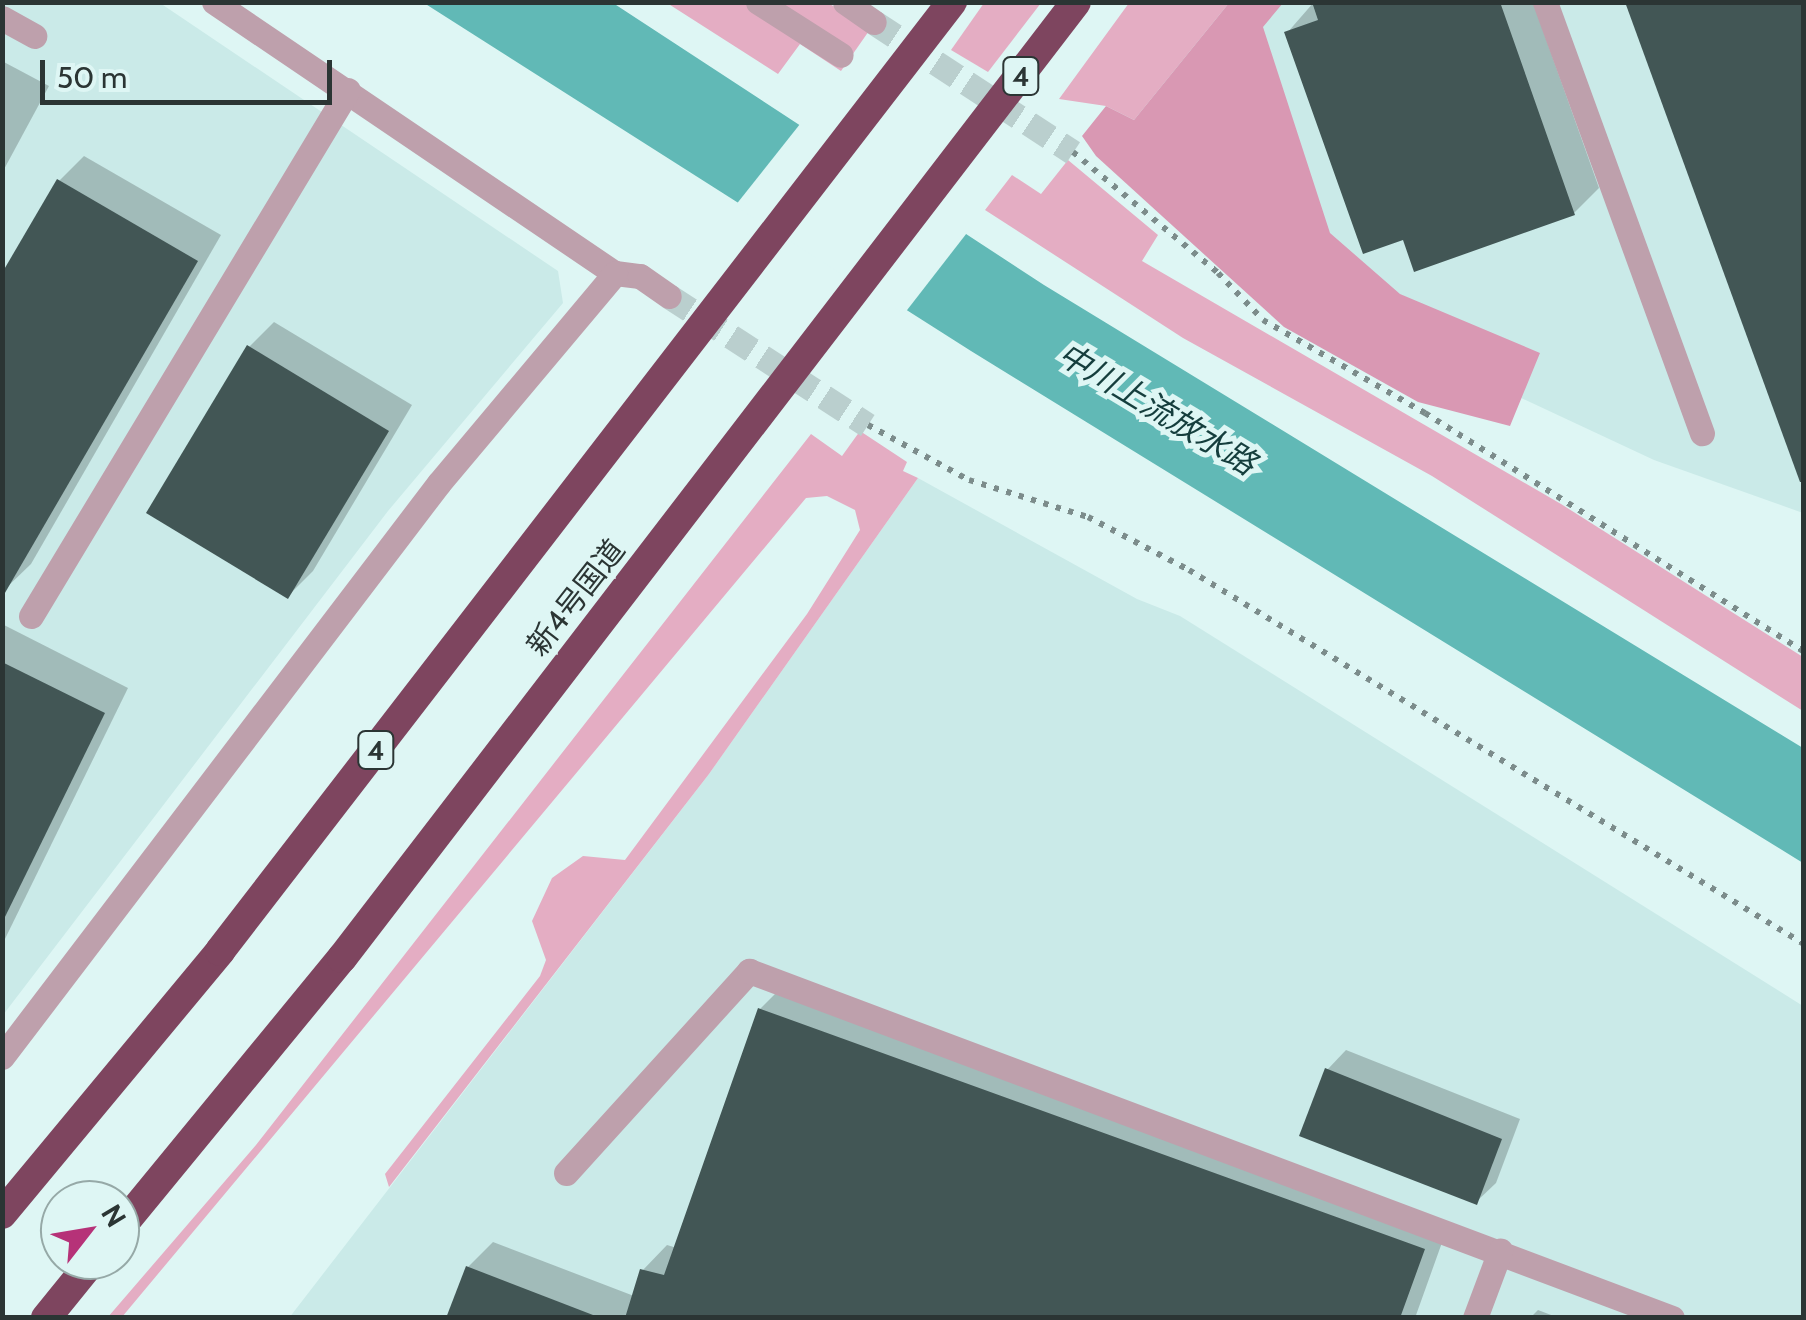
<!DOCTYPE html>
<html>
<head>
<meta charset="utf-8">
<style>
	body { margin:0 }
	#map { position:relative; width:1806px; height:1320px; overflow:hidden; background:#def6f4; font-family:Cabin,"Noto Sans JP",sans-serif }
	div>[style] { position:absolute }
	.built>* { inset:0; background:#caeae8 }
	.green>* { inset:0; background:#e4adc3 }
	.forest>* { inset:0; background:#d998b3 }
	.water>* { inset:0; background:#61b9b6 }
	.pier>* { inset:0; background:#def6f4 }
	.shadow>* { inset:0; background:#0003 }
	.building>* { inset:0; background:#425655 }
	.minor-tunnel>* { height:25px; margin-top:-12.5px; transform-origin:0; background:repeating-linear-gradient(90deg,#bacfce 0 25px,transparent 0 37px) }
	.path>* { height:6px; margin-top:-3px; transform-origin:0; background:repeating-linear-gradient(90deg,#7c8c8b 0 5px,transparent 0 13px) }
	.minor>* { height:25px; margin:-12.5px; padding:0 12.5px; transform-origin:12.5px; border-radius:12.5px; background:#bea0ac }
	.highway>* { height:30px; margin:-15px; padding:0 15px; transform-origin:15px; border-radius:15px; background:#7e455f }
	span { translate:-50% -50%; white-space:nowrap; text-align:center; line-height:1.15; -webkit-text-stroke:10px #def6f4; paint-order:stroke }
	.shield-label span { padding:2px 8px; background:#def6f4; border:2px solid; border-radius:8px; -webkit-text-stroke-width:0 }
	.shield-label { font-size:28px; color:#2b3534; font-weight:700 }
	.street-label { font-size:30px; color:#2b3534 }
	.water-label { font-size:32px; color:#153e3d; font-style:italic }
	.frame { position:absolute; inset:0; border:5px solid #2b3534; pointer-events:none }
	.north { position:absolute; left:40px; top:1180px; width:100px; height:100px; box-sizing:border-box; background:#def6f4; border:2px solid #96a9a7; border-radius:50%; rotate:59deg; font-size:28px; font-weight:700; line-height:40px; text-align:center; color:#2b3534 }
	.north::after { content:''; display:block; margin:auto; width:35px; height:45px; background:#b63278; clip-path:polygon(50% 0,100% 100%,50% 72%,0 100%) }
	.scale { position:absolute; left:40px; top:60px; width:292px; height:45px; box-sizing:border-box; border:5px solid #2b3534; border-top:0; padding-left:12px; font-size:30px; line-height:35px; white-space:nowrap; color:#2b3534; -webkit-text-stroke:8px #def6f4; paint-order:stroke }
</style>
</head>
<body>
<div id="map">
	<div class="built">
		<i style="clip-path:polygon(3px 3px,160px 3px,558px 271px,563px 303px,388px 511px,3px 1015px)"></i>
		<i style="clip-path:polygon(1229px 3px,1803px 3px,1803px 513px,1654px 460px,1427px 354px,1106px 155px)"></i>
		<i style="clip-path:polygon(918px 478px,1137px 599px,1180px 616px,1803px 1006px,1803px 1317px,289px 1318px,709px 774px)"></i>
	</div>
	<div class="green">
		<i style="clip-path:polygon(667px 3px,828px 3px,871px 28px,841px 71px,800px 44px,778px 74px)"></i>
		<i style="clip-path:polygon(984px 3px,1041px 3px,988px 72px,951px 50px)"></i>
		<i style="clip-path:polygon(1129px 3px,1229px 3px,1134px 120px,1106px 106px,1059px 99px)"></i>
		<i style="clip-path:polygon(1068px 160px,1158px 235px,1142px 261px,1561px 504px,1803px 657px,1803px 711px,1432px 476px,1183px 338px,985px 210px,1012px 175px,1041px 194px)"></i>
		<i style="clip-path:polygon(860px 431px,907px 462px,903px 471px,918px 478px,709px 774px,389px 1187px,385px 1174px,540px 976px,546px 960px,532px 921px,552px 878px,583px 856px,625px 860px,807px 614px,860px 530px,855px 510px,827px 496px,806px 498px,122px 1317px,108px 1317px,256px 1145px,811px 434px,842px 456px)"></i>
	</div>
	<div class="forest">
		<i style="clip-path:polygon(1229px 3px,1283px 3px,1263px 27px,1330px 233px,1400px 294px,1540px 353px,1510px 426px,1418px 402px,1284px 327px,1096px 156px,1082px 136px,1106px 106px,1134px 120px)"></i>
	</div>
	<div class="water">
		<i style="clip-path:polygon(424px 3px,613px 3px,1044px 285px,1803px 748px,1803px 863px,971px 351px)"></i>
	</div>
	<div class="pier">
		<i style="clip-path:polygon(804px 119px,970px 229px,904px 314px,735px 206px)"></i>
	</div>
	<div class="shadow">
		<i style="clip-path:polygon(1314px 2px,1533px 2px,1599px 188px,1574px 213px,1404px 236px,1287px 33px)"></i>
		<i style="clip-path:polygon(2px 61px,49px 86px,2px 173px)"></i>
		<i style="clip-path:polygon(84px 156px,221px 235px,31px 564px,5px 589px,59px 181px)"></i>
		<i style="clip-path:polygon(274px 322px,412px 405px,313px 571px,288px 596px,249px 347px)"></i>
		<i style="clip-path:polygon(2px 624px,128px 688px,2px 945px)"></i>
		<i style="clip-path:polygon(785px 984px,1449px 1223px,1415px 1318px,449px 1318px,468px 1267px,493px 1242px,634px 1296px,642px 1271px,667px 1245px,677px 1248px,760px 1009px)"></i>
		<i style="clip-path:polygon(1346px 1050px,1520px 1119px,1496px 1183px,1476px 1202px,1327px 1070px)"></i>
		<i style="clip-path:polygon(1538px 1310px,1559px 1318px,1530px 1318px)"></i>
	</div>
	<div class="building">
		<i style="clip-path:polygon(1312px 2px,1500px 2px,1575px 215px,1414px 272px,1403px 240px,1363px 254px,1284px 32px,1318px 20px)"></i>
		<i style="clip-path:polygon(1625px 2px,1804px 2px,1804px 482px,1800px 482px)"></i>
		<i style="clip-path:polygon(57px 179px,198px 261px,2px 598px,2px 273px)"></i>
		<i style="clip-path:polygon(247px 345px,389px 431px,288px 599px,146px 513px)"></i>
		<i style="clip-path:polygon(2px 662px,105px 713px,2px 923px)"></i>
		<i style="clip-path:polygon(758px 1008px,1425px 1249px,1400px 1318px,625px 1318px,640px 1269px,664px 1275px)"></i>
		<i style="clip-path:polygon(1325px 1068px,1502px 1139px,1477px 1205px,1299px 1136px)"></i>
		<i style="clip-path:polygon(466px 1266px,593px 1315px,593px 1318px,446px 1318px)"></i>
	</div>
	<div class="minor-tunnel">
		<i style="left:874px;top:22px;width:238px;rotate:33.2deg"></i>
		<i style="left:669px;top:296px;width:237px;rotate:33deg"></i>
	</div>
	<div class="path">
		<i style="left:1073px;top:152px;width:189px;rotate:39.8deg"></i>
		<i style="left:1218px;top:273px;width:65px;rotate:46.2deg"></i>
		<i style="left:1263px;top:320px;width:187px;rotate:29.9deg"></i>
		<i style="left:1425px;top:413px;width:448px;rotate:32.2deg"></i>
		<i style="left:868px;top:425px;width:115px;rotate:28.6deg"></i>
		<i style="left:969px;top:480px;width:125px;rotate:17.3deg"></i>
		<i style="left:1088px;top:517px;width:114px;rotate:27.7deg"></i>
		<i style="left:1189px;top:570px;width:720px;rotate:31.31deg"></i>
	</div>
	<div class="minor">
		<i style="left:214px;top:2px;width:484px;rotate:34.1deg"></i>
		<i style="left:615px;top:273px;width:25px;rotate:7deg"></i>
		<i style="left:640px;top:276px;width:35px;rotate:35deg"></i>
		<i style="left:758px;top:2px;width:98px;rotate:32.6deg"></i>
		<i style="left:845px;top:2px;width:35px;rotate:35deg"></i>
		<i style="left:1545px;top:2px;width:459px;rotate:70deg"></i>
		<i style="left:2px;top:18px;width:37px;rotate:29deg"></i>
		<i style="left:31px;top:616px;width:614px;rotate:-58.92deg"></i>
		<i style="left:2px;top:1057px;width:721px;rotate:-52.72deg"></i>
		<i style="left:439px;top:483px;width:274px;rotate:-50deg"></i>
		<i style="left:566px;top:1173px;width:273px;rotate:-47.8deg"></i>
		<i style="left:749px;top:971px;width:986px;rotate:20.6deg"></i>
		<i style="left:1475px;top:1318px;width:72px;rotate:-69.5deg"></i>
	</div>
	<div class="highway">
		<i style="left:2px;top:1214px;width:342px;rotate:-50.3deg"></i>
		<i style="left:220px;top:951px;width:1199px;rotate:-52.36deg"></i>
		<i style="left:120px;top:1228px;width:350px;rotate:-50.6deg"></i>
		<i style="left:342px;top:958px;width:1205px;rotate:-52.48deg"></i>
		<i style="left:46px;top:1318px;width:75px;rotate:-51deg"></i>
	</div>
	<div class="shield-label">
		<span style="left:1021px;top:76px">4</span>
		<span style="left:376px;top:750px">4</span>
	</div>
	<div class="street-label">
		<span style="left:576px;top:598px;rotate:-52deg">新4号国道</span>
	</div>
	<div class="water-label">
		<span style="left:1157px;top:409px;rotate:31deg">中川上流放水路</span>
	</div>
	<div class="frame"></div>
	<div class="north">N</div>
	<div class="scale">50 m</div>
</div>
</body>
</html>
